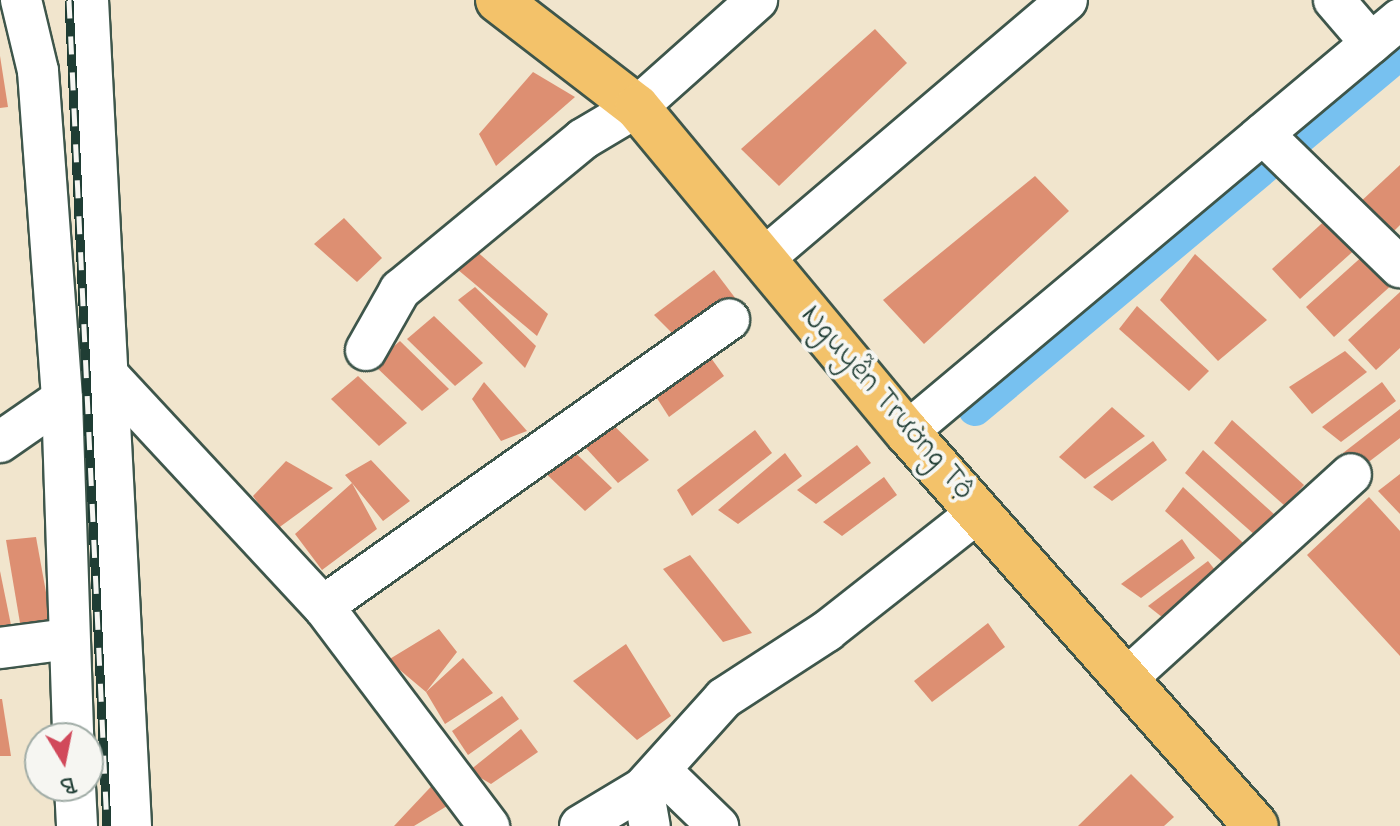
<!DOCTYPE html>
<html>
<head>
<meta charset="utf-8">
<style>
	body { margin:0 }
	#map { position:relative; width:1400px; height:826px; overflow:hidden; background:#f1e5cd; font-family:"Indie Flower",sans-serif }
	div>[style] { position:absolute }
	.canal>* { height:34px; margin:-17px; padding:0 17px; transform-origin:17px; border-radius:17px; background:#77c1f0 }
	.building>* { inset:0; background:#dd8f72 }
	.roads { filter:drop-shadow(2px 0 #3e564b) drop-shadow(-2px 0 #3e564b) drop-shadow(0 2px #3e564b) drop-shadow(0 -2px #3e564b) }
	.minor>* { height:40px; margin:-20px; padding:0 20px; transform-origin:20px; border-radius:20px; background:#fff }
	.major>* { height:44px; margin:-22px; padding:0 22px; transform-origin:22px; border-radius:22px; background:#f3c26a }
	.rail>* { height:9px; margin-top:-4.5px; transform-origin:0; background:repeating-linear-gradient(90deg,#f6f6f2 0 18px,#1f3d34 0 36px); box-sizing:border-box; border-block:2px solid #1f3d34 }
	span { translate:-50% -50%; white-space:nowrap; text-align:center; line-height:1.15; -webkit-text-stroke:8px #f6f6f2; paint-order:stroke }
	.street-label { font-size:32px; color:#1f3d34 }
	.north { position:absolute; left:24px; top:722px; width:80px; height:80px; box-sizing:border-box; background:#f6f6f2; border:2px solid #a0aca6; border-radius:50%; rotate:170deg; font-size:22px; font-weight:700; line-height:32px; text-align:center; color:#1f3d34 }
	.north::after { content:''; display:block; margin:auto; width:28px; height:36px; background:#d1495b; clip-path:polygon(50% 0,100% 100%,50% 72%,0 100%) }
</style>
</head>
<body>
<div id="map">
	<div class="canal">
		<i style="left:975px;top:409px;width:554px;rotate:-39.95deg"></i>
	</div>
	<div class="building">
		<i style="clip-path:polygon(875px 29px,907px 63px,779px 186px,741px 149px)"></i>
		<i style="clip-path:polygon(0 56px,8px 107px,0 108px)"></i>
		<i style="clip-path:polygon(533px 72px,575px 97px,496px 166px,479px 134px)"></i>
		<i style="clip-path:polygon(1400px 165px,1400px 225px,1390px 235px,1357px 205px)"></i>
		<i style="clip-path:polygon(1035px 176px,1069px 211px,924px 344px,883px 300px)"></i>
		<i style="clip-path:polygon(1331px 215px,1359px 246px,1300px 299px,1272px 269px)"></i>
		<i style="clip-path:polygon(344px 218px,382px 258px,357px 282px,314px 244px)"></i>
		<i style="clip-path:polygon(474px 249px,548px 314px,537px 336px,457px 269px)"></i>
		<i style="clip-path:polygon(1366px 253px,1394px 283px,1334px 337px,1306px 307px)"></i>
		<i style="clip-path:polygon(1195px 254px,1267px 320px,1218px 361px,1160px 300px)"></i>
		<i style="clip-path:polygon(714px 270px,742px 307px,687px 348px,654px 315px)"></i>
		<i style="clip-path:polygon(475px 287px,536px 346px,525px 368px,458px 300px)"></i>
		<i style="clip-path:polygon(1400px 292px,1400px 348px,1376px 370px,1348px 340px)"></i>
		<i style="clip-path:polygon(1137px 306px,1209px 371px,1189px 391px,1119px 329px)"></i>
		<i style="clip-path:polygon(434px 316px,483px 363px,455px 386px,407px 339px)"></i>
		<i style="clip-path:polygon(400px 341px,449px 389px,422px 411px,373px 364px)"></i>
		<i style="clip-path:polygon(706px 351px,724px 376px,669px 417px,646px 381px)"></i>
		<i style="clip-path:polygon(1345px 351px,1367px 372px,1312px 414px,1289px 387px)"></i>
		<i style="clip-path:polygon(358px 376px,407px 423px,379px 446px,331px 399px)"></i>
		<i style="clip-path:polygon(484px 382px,527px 431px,501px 441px,472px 399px)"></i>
		<i style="clip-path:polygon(1382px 382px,1396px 401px,1341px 442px,1322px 427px)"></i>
		<i style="clip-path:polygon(1112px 407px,1145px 436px,1085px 479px,1059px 457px)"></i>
		<i style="clip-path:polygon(1400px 409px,1400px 438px,1362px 467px,1343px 453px)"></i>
		<i style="clip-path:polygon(600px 412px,649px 460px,618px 483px,574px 435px)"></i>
		<i style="clip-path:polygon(1232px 420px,1304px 485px,1285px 506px,1214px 443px)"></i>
		<i style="clip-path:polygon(755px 430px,772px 453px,692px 516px,677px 490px)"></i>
		<i style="clip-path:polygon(563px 441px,612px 488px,585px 511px,536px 464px)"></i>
		<i style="clip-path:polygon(1153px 441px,1167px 460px,1112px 501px,1093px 487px)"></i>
		<i style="clip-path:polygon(857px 445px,871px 463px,816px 504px,797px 490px)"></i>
		<i style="clip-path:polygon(1203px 450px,1275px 515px,1256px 536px,1185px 473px)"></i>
		<i style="clip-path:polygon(785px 453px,802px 476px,738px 524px,718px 510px)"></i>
		<i style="clip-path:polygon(371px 460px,410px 501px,383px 521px,352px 483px,377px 529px,322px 570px,295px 534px,352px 483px,345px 475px)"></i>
		<i style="clip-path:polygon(286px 461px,333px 488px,277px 529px,253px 496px)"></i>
		<i style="clip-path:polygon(1400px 474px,1400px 514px,1378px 491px)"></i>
		<i style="clip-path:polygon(884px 477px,897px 495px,842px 536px,823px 522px)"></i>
		<i style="clip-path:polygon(1183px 487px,1254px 553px,1235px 573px,1165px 511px)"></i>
		<i style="clip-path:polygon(1369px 497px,1400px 531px,1400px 656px,1307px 555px)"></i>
		<i style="clip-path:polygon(36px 537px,51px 620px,20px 623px,6px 540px)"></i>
		<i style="clip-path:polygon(1182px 539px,1195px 558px,1141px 598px,1121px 584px)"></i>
		<i style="clip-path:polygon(690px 555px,752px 633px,723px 642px,663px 569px)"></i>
		<i style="clip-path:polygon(1208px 561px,1222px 579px,1167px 621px,1148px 606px)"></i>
		<i style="clip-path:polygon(0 571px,11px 625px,0 627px)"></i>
		<i style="clip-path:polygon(988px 623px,1005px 647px,932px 702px,914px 681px)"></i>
		<i style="clip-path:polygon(439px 629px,457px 652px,426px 692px,463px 658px,493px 693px,445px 724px,426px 692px,388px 660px)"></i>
		<i style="clip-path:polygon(626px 644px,671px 716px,637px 740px,573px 681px)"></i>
		<i style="clip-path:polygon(502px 696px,519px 719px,468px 755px,452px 731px)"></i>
		<i style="clip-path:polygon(0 699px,2px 699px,11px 756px,0 756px)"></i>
		<i style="clip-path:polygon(521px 729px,538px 752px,491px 784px,469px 771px)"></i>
		<i style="clip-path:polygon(1131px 774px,1174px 817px,1164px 826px,1078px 826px)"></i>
		<i style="clip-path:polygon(440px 777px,457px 800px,414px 826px,394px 826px)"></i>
	</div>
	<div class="roads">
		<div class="minor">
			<i style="left:21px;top:0;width:73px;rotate:76.5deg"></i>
			<i style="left:38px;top:71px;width:329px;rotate:85.8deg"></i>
			<i style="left:62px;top:399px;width:339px;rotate:88.1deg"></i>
			<i style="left:88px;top:0;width:827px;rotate:87.02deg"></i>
			<i style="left:1334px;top:0;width:57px;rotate:49.3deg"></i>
			<i style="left:1263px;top:134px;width:191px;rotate:44.2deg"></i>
			<i style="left:763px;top:259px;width:399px;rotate:-40.4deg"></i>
			<i style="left:366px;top:350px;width:69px;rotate:-60.5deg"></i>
			<i style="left:400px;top:290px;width:237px;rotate:-39.5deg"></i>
			<i style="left:583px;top:139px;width:63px;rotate:-30.7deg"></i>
			<i style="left:637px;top:107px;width:161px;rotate:-41.7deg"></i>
			<i style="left:108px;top:375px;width:316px;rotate:47.1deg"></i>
			<i style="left:323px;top:606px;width:276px;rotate:53deg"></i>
			<i style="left:907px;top:432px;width:643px;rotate:-39.95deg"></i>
			<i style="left:0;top:442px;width:75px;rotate:-34.7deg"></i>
			<i style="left:323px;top:606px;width:497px;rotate:-35.2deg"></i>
			<i style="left:0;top:648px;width:69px;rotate:-7.5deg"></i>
			<i style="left:1126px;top:679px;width:304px;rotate:-42.3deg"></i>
			<i style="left:660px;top:770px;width:81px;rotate:44deg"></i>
			<i style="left:75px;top:786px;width:40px;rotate:87.1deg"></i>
			<i style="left:643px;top:788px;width:39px;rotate:80deg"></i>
			<i style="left:580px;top:826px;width:74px;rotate:-31.1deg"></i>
			<i style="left:643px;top:788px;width:121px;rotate:-48deg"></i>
			<i style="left:724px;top:698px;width:123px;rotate:-33deg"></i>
			<i style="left:827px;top:631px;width:192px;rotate:-38.2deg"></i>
		</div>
		<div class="major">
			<i style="left:498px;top:0;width:175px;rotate:37.6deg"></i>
			<i style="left:637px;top:107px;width:423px;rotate:50.3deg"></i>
			<i style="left:907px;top:432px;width:526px;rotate:48.47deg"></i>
		</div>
	</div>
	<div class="rail">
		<i style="left:69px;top:0;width:827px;rotate:87.37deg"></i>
	</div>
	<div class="street-label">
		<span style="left:886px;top:403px;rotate:49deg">Nguyễn Trường Tộ</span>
	</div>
	<div class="north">B</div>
</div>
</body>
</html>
